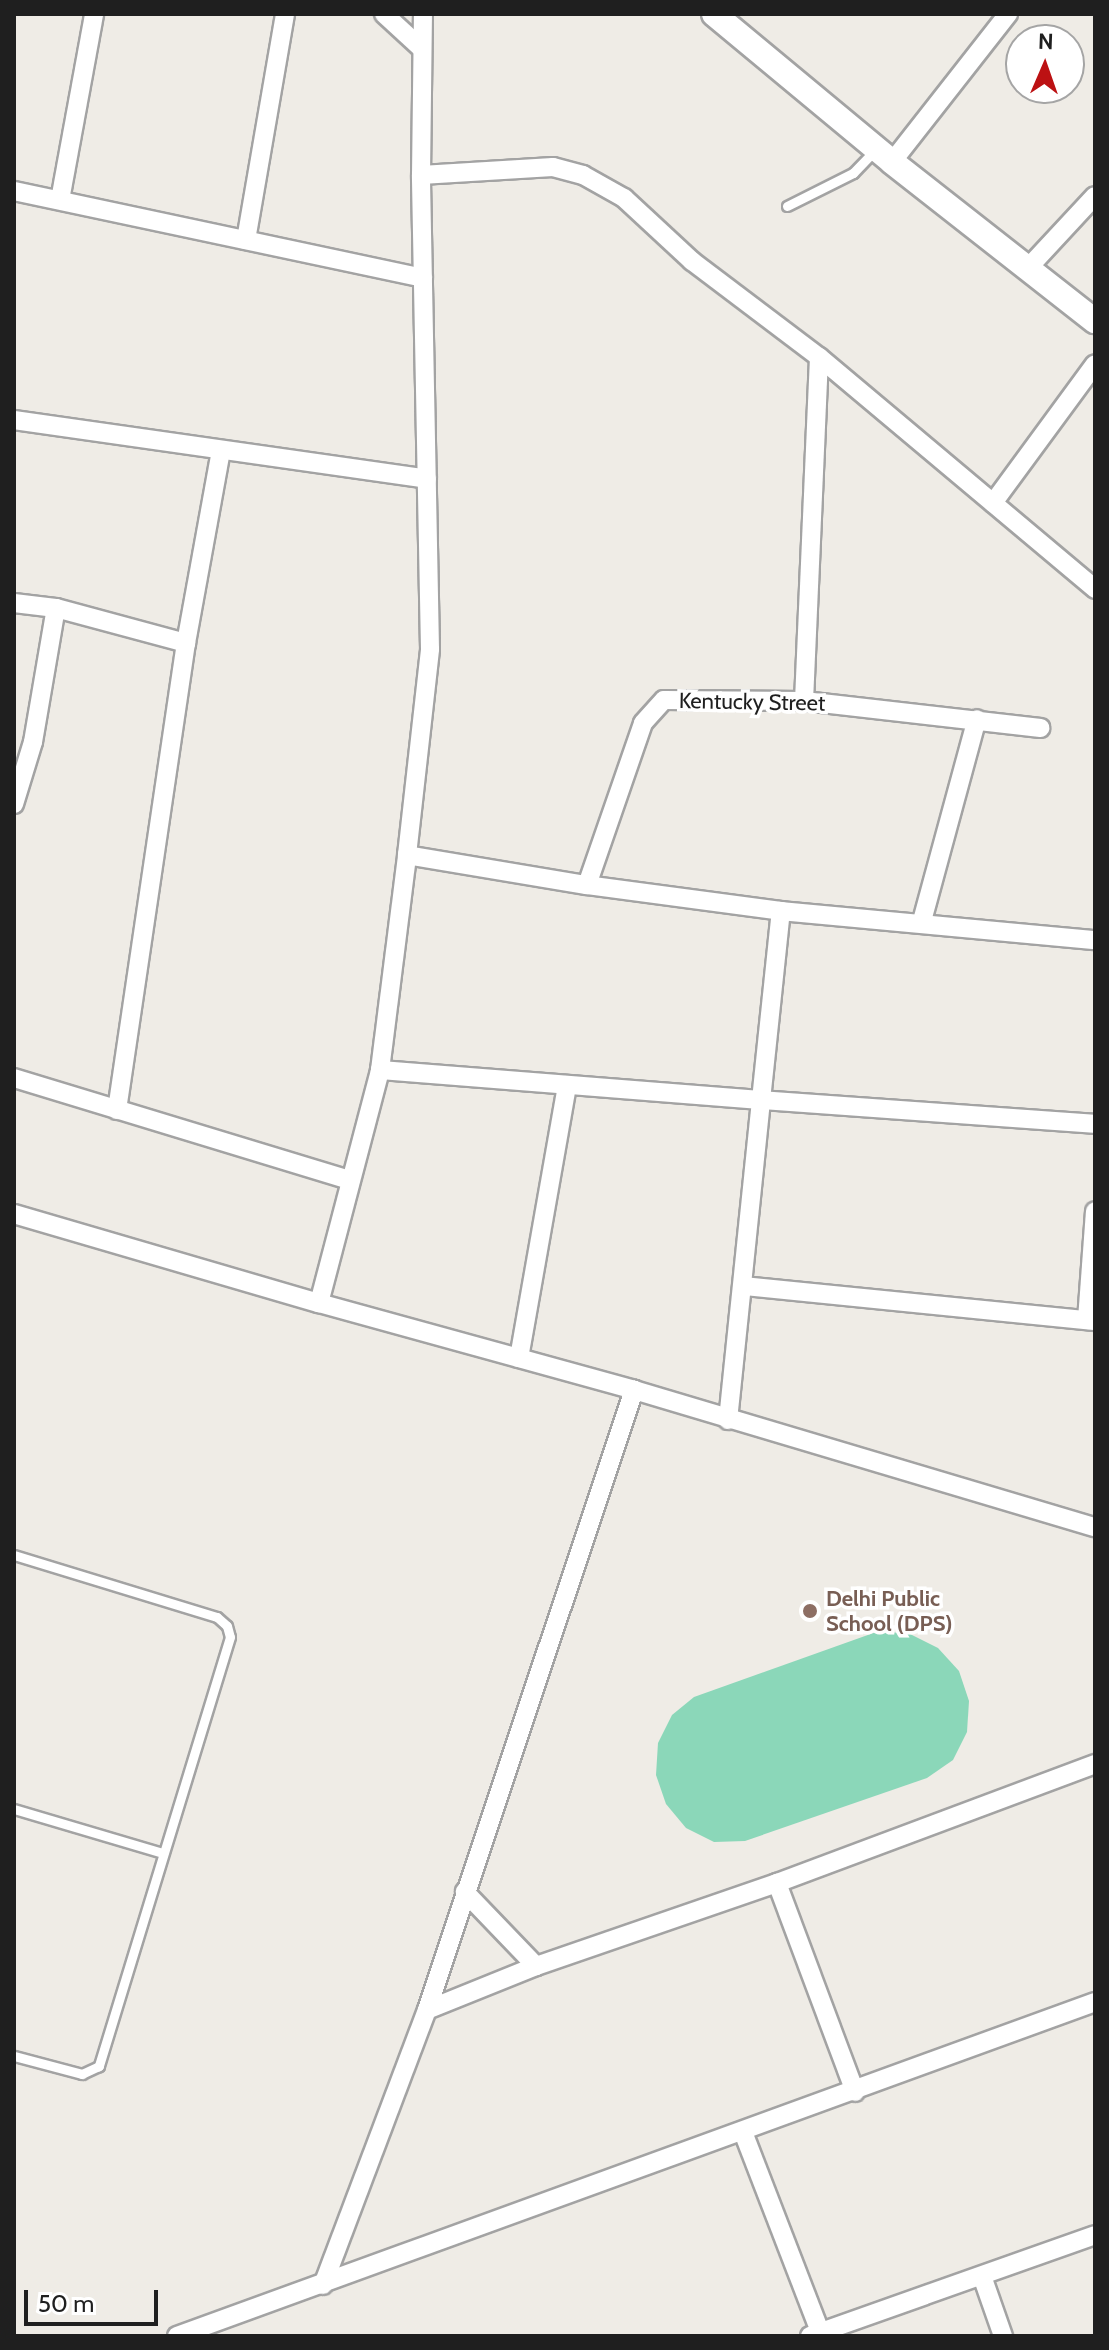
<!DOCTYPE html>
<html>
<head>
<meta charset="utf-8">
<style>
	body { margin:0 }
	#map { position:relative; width:1109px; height:2350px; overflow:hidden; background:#efece6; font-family:Cabin,sans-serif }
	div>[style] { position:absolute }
	.pitch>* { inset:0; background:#8bd7b9 }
	.roads { filter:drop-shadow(2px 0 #a3a3a3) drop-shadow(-2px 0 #a3a3a3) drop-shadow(0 2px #a3a3a3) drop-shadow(0 -2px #a3a3a3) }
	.service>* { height:9px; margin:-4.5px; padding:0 4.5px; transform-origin:4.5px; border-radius:4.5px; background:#fff }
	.minor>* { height:18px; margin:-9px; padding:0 9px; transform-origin:9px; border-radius:9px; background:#fff }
	.tertiary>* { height:24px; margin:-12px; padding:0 12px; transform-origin:12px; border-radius:12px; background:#fff }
	.dots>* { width:22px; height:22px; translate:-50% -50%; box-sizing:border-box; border:4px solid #fff; border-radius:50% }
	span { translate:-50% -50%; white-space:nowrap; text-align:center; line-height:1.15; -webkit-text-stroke:7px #fff; paint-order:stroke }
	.street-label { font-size:22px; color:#1f1f1f }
	.education-label { font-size:22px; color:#785e54; font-weight:700 }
	.left { translate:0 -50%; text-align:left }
	.frame { position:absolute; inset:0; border:16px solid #1f1f1f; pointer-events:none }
	.north { position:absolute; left:1005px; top:24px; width:80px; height:80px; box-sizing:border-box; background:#fff; border:2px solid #a5a5a5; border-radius:50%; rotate:2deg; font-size:22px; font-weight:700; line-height:32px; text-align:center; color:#1f1f1f }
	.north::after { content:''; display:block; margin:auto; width:28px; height:36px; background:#bc1113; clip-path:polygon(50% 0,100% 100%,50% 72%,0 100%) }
	.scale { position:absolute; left:24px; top:2290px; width:134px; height:36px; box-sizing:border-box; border:4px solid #1f1f1f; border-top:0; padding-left:10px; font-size:24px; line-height:28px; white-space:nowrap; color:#1f1f1f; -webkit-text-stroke:6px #fff; paint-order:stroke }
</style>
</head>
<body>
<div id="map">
	<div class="pitch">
		<i style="clip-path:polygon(879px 1631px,910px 1634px,938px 1648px,959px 1671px,969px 1701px,967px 1732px,953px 1760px,927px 1778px,745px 1841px,714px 1842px,686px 1828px,666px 1804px,656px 1775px,658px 1743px,672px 1715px,694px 1697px)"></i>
	</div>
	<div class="roads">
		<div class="service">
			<i style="left:787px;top:206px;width:74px;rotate:-26.6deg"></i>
			<i style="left:853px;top:173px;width:30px;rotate:-46deg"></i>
			<i style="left:14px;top:1555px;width:212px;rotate:17deg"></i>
			<i style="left:217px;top:1617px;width:13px;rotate:42deg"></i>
			<i style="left:227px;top:1626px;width:11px;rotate:75deg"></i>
			<i style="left:230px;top:1637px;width:449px;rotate:107deg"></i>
			<i style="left:99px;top:2066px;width:19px;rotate:155deg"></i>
			<i style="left:82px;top:2074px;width:70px;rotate:-165.2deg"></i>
			<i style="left:14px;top:1809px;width:155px;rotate:16.5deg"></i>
		</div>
		<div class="minor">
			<i style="left:384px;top:14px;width:50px;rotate:42.6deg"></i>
			<i style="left:892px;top:162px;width:188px;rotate:-51.9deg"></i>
			<i style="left:421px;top:175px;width:132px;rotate:-3.5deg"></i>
			<i style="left:553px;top:167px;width:31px;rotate:15deg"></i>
			<i style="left:583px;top:175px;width:47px;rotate:29.3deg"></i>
			<i style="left:624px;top:198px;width:93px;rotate:42.8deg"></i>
			<i style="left:692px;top:261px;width:159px;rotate:37.1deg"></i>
			<i style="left:819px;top:357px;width:361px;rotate:40deg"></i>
			<i style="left:14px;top:191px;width:418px;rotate:12deg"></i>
			<i style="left:60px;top:200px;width:189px;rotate:-79.6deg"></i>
			<i style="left:246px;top:240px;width:229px;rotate:-80.2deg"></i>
			<i style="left:1028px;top:268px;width:98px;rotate:-47.1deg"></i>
			<i style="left:14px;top:420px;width:417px;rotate:8.1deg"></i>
			<i style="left:993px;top:503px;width:172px;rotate:-53.7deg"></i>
			<i style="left:14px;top:603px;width:42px;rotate:6.8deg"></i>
			<i style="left:56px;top:608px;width:135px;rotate:15.1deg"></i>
			<i style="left:804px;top:701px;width:344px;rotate:-87.5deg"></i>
			<i style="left:14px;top:804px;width:65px;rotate:-73deg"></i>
			<i style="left:33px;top:742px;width:136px;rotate:-80.3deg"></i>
			<i style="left:407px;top:855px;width:207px;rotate:-83.6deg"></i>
			<i style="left:430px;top:649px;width:474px;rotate:-91.1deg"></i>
			<i style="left:421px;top:175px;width:161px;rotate:-89.3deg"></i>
			<i style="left:587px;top:885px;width:171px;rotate:-70.9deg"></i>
			<i style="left:643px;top:723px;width:31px;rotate:-48deg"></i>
			<i style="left:664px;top:700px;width:140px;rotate:0.4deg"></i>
			<i style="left:804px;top:701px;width:238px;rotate:6.5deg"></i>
			<i style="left:922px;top:921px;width:209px;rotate:-74.8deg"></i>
			<i style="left:380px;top:1070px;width:217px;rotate:-82.8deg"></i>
			<i style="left:407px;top:855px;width:182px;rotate:9.5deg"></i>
			<i style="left:587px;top:885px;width:196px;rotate:7.6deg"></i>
			<i style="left:781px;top:911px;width:315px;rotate:5.3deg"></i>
			<i style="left:14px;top:1078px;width:351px;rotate:16.9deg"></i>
			<i style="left:117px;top:1110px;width:472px;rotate:-81.6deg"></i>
			<i style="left:186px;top:643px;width:196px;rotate:-79.7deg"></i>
			<i style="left:14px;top:1214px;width:318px;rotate:16.3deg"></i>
			<i style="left:319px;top:1303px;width:327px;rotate:15.4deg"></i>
			<i style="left:634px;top:1390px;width:481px;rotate:16.6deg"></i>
			<i style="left:744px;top:1286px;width:353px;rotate:5.7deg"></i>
			<i style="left:319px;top:1303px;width:241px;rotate:-75.3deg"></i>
			<i style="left:380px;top:1070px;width:382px;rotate:4.5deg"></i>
			<i style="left:761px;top:1100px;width:190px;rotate:-84deg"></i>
			<i style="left:1087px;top:1320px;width:109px;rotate:-85.8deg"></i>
			<i style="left:519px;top:1358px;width:277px;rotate:-80deg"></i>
			<i style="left:728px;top:1420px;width:322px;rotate:-84.1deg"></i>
			<i style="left:761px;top:1100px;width:335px;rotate:4.1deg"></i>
			<i style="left:777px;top:1883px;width:223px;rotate:69.5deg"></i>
			<i style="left:536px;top:1966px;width:255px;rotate:-19deg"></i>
			<i style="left:777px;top:1883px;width:340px;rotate:-20.5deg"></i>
			<i style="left:427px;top:2010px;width:118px;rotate:-22deg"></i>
			<i style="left:536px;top:1966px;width:103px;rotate:-133.8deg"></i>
			<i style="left:743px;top:2132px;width:214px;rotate:68.9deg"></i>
			<i style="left:982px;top:2276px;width:64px;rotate:70.7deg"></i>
			<i style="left:323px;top:2285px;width:294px;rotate:-69.3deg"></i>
			<i style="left:427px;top:2010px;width:654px;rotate:-71.54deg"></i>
			<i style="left:177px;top:2336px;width:977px;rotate:-19.99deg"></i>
			<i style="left:810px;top:2336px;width:302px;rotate:-19.5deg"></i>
		</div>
		<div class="tertiary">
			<i style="left:714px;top:14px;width:231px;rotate:39.7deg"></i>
			<i style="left:892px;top:162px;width:258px;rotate:38.1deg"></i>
		</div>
	</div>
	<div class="dots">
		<i style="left:810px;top:1611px;background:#8d6e63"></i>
	</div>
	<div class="street-label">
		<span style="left:752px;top:702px;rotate:1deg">Kentucky Street</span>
	</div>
	<div class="education-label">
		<span class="left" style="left:826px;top:1611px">Delhi Public<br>School (DPS)</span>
	</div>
	<div class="frame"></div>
	<div class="north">N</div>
	<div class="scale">50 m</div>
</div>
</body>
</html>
